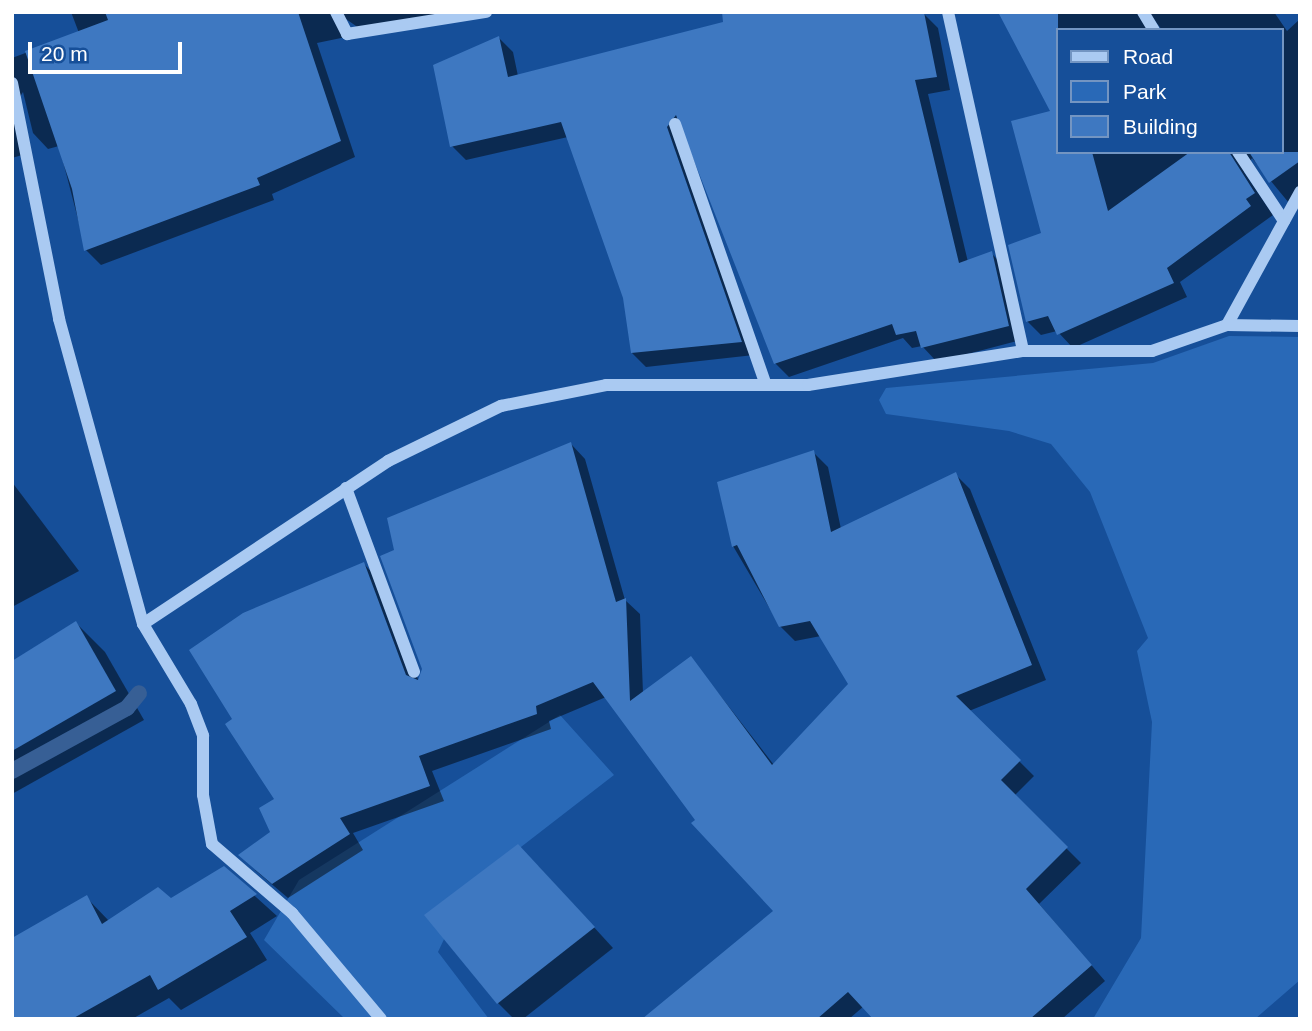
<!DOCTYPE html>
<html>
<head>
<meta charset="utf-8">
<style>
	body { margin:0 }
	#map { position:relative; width:1312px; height:1031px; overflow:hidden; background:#164f99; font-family:Helvetica,sans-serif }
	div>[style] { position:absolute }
	.green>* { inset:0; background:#2969b7 }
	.shadow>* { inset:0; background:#0007 }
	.stream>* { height:16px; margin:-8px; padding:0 8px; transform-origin:8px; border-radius:8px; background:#375f95 }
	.building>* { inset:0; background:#3e78c1 }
	.minor>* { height:12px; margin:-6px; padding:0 6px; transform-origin:6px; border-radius:6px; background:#aacaf2 }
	span { translate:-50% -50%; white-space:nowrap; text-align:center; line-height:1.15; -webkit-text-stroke:5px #164f99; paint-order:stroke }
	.frame { position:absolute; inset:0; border:14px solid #fff; pointer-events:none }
	.legend { position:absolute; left:1056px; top:28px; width:228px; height:126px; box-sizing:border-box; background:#164f99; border:2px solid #7395c2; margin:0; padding:9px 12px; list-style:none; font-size:21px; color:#fff }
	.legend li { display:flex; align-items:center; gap:14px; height:35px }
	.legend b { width:35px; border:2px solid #7395c2 }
	.scale { position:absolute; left:28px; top:42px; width:154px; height:32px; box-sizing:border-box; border:4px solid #fff; border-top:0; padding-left:9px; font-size:21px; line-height:24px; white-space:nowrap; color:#fff; -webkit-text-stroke:5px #164f99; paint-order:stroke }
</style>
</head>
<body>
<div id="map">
	<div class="green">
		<i style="clip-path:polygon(1229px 336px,1300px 337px,1300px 980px,1255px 1019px,1093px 1019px,1141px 938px,1152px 722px,1137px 651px,1148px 638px,1090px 492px,1051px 444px,1009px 431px,886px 414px,879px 400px,886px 388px,1153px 363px)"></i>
		<i style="clip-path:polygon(560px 715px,614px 775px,468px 888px,438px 952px,489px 1019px,345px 1019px,264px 940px,299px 880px)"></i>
	</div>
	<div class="shadow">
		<i style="clip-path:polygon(71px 12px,470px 12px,366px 33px,346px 19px,346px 37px,317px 43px,355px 157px,272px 194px,274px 200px,101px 265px,86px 250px,59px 146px,48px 149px,33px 133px,23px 92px,18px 100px,29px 153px,12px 158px,12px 58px,79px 33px)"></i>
		<i style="clip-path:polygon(evenodd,1000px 12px,1274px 12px,1287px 31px,1300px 19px,1300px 196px,1289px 203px,1252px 158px,1244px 172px,1273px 215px,1180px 282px,1187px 297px,1073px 348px,1057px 331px,1041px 335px,1027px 321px,1044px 234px,1052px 112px,1000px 12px,1153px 18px,1162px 30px,1282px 30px,1282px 152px,1058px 152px,1058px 30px,1150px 30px,1153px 18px)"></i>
		<i style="clip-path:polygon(924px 14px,938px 28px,950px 90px,928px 94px,968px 262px,991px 253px,1005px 267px,1021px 340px,937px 362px,922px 346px,912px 348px,903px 338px,789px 377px,775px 363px,686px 127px,680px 142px,754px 355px,646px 367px,632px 353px,625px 297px,568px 137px,466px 160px,452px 146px,499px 38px,513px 52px,518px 76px)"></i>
		<i style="clip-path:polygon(571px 444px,585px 459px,625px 600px,640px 614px,643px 693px,691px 658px,774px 765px,850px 685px,821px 636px,795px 641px,780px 626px,733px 546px,813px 452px,828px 467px,841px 529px,955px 474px,970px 489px,1046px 680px,969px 711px,1034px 776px,1014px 796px,1081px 863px,1039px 904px,1105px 981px,1062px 1019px,875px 1019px,864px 1006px,849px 1019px,645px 1019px,775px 911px,606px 697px,549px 721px,551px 729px,432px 771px,444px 801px,353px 833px,363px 850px,288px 898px,255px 870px,272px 832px,276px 800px,234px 720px,364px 564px,378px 579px,419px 682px,424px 669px,396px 551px)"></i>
		<i style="clip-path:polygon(12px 482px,79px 571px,12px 607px)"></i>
		<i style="clip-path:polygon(76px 623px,105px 652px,144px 720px,12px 794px,12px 663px)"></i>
		<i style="clip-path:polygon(538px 866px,613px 948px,523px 1019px,514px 1019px,498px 1003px)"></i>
		<i style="clip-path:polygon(224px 868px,277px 916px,250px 933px,267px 960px,181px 1010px,169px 998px,132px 1019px,12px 1019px,86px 897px,109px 921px,171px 900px)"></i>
	</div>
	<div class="stream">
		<i style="left:12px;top:771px;width:131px;rotate:-28.7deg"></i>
		<i style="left:127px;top:708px;width:19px;rotate:-51deg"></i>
	</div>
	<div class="building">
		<i style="clip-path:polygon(105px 12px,298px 12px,341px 141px,257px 178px,260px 185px,84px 251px,72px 189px,25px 51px,108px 20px)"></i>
		<i style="clip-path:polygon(722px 12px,924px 12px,937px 77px,915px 80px,959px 263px,992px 251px,1009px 326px,921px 348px,916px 331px,896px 335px,892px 324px,774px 364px,676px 115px,667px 127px,742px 342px,631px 353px,623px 298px,561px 122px,450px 147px,433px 65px,499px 36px,508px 77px,723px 22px)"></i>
		<i style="clip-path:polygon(998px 12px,1058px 12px,1058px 152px,1092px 152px,1108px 211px,1190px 152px,1229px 152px,1255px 193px,1246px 199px,1251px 206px,1167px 268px,1174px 283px,1057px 335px,1048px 316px,1026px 322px,1008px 245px,1041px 233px,1011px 121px,1050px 111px)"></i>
		<i style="clip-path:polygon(1249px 152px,1300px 152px,1300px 161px,1269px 183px)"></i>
		<i style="clip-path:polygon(571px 442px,616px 602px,626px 598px,630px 701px,691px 656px,772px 765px,848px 684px,810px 621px,779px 627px,737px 545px,732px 547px,717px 482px,814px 450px,831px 532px,956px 472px,1032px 665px,956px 696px,1021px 760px,1001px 780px,1068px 847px,1026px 889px,1092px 965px,1030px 1019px,873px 1019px,848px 992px,817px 1019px,642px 1019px,773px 911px,691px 823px,695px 820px,593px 682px,536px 706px,537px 714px,419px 756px,430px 786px,340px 818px,350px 834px,272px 884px,238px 855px,270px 832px,259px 808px,274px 799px,225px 724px,232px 719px,189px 650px,243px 613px,364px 562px,406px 675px,418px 680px,422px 669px,380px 556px,394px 550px,387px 518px)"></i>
		<i style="clip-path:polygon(76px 621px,116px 691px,12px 751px,12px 661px)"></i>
		<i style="clip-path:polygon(518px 844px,595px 927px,497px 1004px,424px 915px)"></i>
		<i style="clip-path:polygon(224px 866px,257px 894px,230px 911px,247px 937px,158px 990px,150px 975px,72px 1019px,12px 1019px,12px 938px,87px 895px,102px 924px,158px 887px,171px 898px)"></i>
	</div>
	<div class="minor">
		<i style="left:336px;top:12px;width:25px;rotate:63deg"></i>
		<i style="left:347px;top:34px;width:141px;rotate:-9deg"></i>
		<i style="left:948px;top:12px;width:347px;rotate:77.5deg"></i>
		<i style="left:1143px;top:12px;width:21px;rotate:59deg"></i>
		<i style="left:12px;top:83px;width:241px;rotate:78.7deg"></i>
		<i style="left:59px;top:319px;width:316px;rotate:74.6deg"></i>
		<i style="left:143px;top:624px;width:93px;rotate:59deg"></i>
		<i style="left:191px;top:704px;width:34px;rotate:69deg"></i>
		<i style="left:203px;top:736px;width:59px;rotate:90deg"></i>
		<i style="left:203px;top:795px;width:50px;rotate:79.6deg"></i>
		<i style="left:212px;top:844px;width:106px;rotate:40.8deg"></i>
		<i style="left:292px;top:913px;width:138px;rotate:50deg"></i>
		<i style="left:675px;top:124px;width:276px;rotate:70.8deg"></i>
		<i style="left:1238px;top:152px;width:83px;rotate:56.3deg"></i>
		<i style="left:1227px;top:325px;width:152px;rotate:-61.2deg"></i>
		<i style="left:346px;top:488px;width:196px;rotate:69.7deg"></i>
		<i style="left:143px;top:624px;width:294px;rotate:-33.6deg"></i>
		<i style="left:388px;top:461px;width:126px;rotate:-26deg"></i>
		<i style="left:501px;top:406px;width:107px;rotate:-11.3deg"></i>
		<i style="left:606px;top:385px;width:202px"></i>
		<i style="left:808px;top:385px;width:218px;rotate:-9deg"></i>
		<i style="left:1023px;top:351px;width:129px"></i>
		<i style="left:1152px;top:351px;width:79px;rotate:-19.1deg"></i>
		<i style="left:1227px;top:325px;width:73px;rotate:0.8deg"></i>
	</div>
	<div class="frame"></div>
	<ul class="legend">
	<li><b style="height:9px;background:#aacaf2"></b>Road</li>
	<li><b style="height:19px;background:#2969b7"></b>Park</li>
	<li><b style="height:19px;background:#3e78c1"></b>Building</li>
	</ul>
	<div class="scale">20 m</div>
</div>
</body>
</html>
